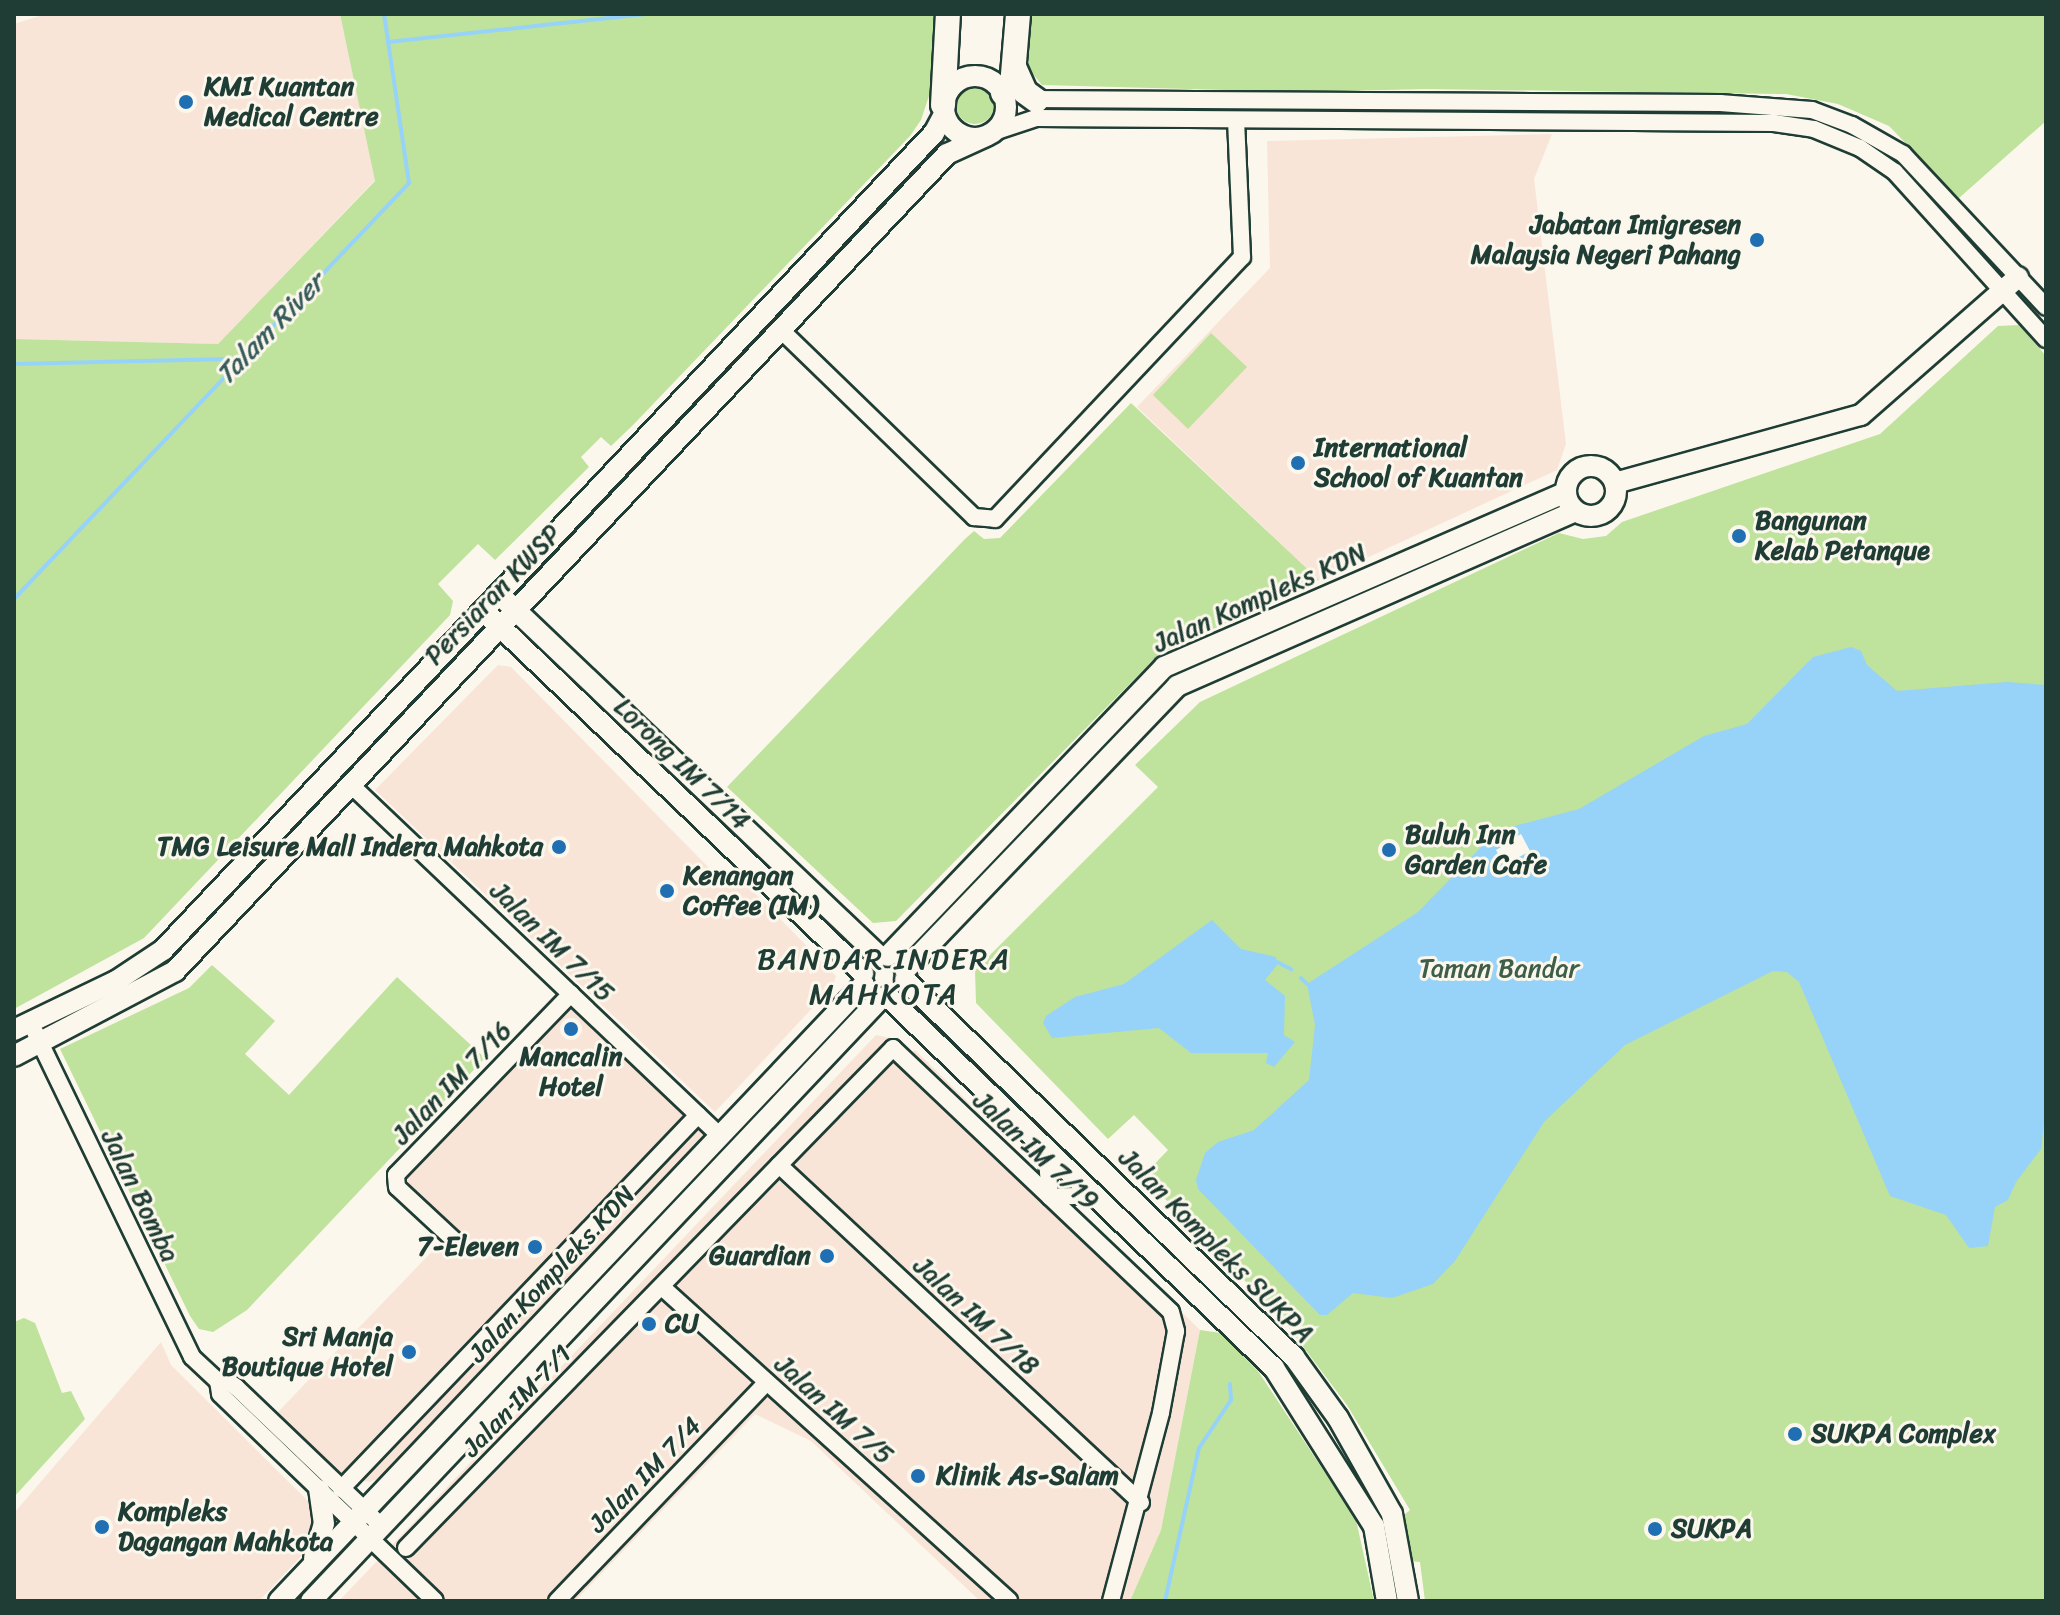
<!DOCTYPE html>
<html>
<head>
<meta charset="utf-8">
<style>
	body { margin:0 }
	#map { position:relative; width:2060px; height:1615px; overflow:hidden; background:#fbf7ec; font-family:Sriracha,sans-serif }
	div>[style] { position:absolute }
	.built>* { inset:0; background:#f9e4d8 }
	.green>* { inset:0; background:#bfe29c }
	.round { border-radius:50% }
	.water>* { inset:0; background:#97d3f8 }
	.pier>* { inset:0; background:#fbf7ec }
	.stream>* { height:4px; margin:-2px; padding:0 2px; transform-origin:2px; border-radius:2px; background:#97d3f8 }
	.roads { filter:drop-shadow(2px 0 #1f3d34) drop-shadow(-2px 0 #1f3d34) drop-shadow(0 2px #1f3d34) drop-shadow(0 -2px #1f3d34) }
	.minor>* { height:16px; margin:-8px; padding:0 8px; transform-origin:8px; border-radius:8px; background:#fbf7ec }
	.tertiary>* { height:20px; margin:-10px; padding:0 10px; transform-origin:10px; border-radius:10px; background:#fbf7ec }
	.tertiary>.ring { margin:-10px; padding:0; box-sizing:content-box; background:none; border:20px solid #fbf7ec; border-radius:50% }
	.primary>* { height:24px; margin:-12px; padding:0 12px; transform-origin:12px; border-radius:12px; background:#fbf7ec }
	.dots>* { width:22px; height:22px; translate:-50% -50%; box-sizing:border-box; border:4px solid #fbf7ec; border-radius:50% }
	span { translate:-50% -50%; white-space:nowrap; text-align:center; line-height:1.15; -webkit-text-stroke:6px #fbf7ec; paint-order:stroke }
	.poi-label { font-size:26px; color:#1f3d34; font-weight:700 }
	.left { translate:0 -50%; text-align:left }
	.right { translate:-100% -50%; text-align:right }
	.street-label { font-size:26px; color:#1f3d34 }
	.park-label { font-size:26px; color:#3f5e49 }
	.water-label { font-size:28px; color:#375b5b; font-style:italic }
	.quarter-label { font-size:30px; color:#1f3d34; letter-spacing:2px }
	.frame { position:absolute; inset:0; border:16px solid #1f3d34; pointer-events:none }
</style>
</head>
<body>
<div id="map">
	<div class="built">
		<i style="clip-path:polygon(46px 14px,340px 14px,375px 180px,218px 344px,14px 339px,14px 24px)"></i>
		<i style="clip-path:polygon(1552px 134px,1534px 179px,1566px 444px,1557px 470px,1319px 580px,1137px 407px,1270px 268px,1267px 141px)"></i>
		<i style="clip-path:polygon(498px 665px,511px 667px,720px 879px,745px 883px,836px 976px,833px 986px,715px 1112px,375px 790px)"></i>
		<i style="clip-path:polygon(557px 992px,708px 1134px,387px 1475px,370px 1482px,342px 1476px,277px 1413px,443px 1240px,387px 1185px,387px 1172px)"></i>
		<i style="clip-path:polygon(876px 1035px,890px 1038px,909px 1056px,915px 1050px,1200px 1330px,1161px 1530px,1130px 1601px,980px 1601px,811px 1441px,755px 1414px,575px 1601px,339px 1601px)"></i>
		<i style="clip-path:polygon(161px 1342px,171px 1365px,314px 1507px,318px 1514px,307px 1550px,259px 1601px,14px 1601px,14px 1513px)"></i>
	</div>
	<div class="green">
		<i style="clip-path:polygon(340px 14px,942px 14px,935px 78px,921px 120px,910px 136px,633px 425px,611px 446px,601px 437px,581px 457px,589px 467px,495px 560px,478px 544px,438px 584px,453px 601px,450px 615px,144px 938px,14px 1009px,14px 339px,218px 344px,375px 181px)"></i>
		<i style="clip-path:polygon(1028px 14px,2046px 14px,2046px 121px,1959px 198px,1889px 126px,1838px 104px,1786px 94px,1426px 89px,1300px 92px,1042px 85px,1024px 63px)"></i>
		<i class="round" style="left:956px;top:86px;width:38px;height:38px"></i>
		<i style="clip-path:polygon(2019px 325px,2046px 356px,2046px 1601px,1425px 1601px,1420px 1562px,1409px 1561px,1403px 1516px,1410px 1510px,1347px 1405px,1283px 1320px,1143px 1176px,1168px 1150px,1134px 1115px,1108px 1139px,976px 1003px,975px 970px,1158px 787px,1135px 765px,1200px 702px,1559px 533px,1583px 539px,1606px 536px,1622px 522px,1880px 434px,1998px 326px)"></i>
		<i style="clip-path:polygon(1211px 333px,1247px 367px,1188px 429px,1153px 395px)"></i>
		<i style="clip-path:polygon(1131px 403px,1319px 580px,1159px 654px,896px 921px,873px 923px,727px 787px,965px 539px,974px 531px,984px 539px,1000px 538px)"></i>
		<i style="clip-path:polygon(212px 965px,275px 1021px,245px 1054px,289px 1095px,397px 977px,485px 1058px,247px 1310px,213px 1332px,199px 1329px,190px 1316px,60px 1049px,189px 988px)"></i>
		<i style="clip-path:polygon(24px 1318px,35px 1323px,62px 1393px,71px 1391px,85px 1419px,14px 1497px,14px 1322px)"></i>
		<i style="clip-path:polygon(1200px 1330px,1221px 1333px,1258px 1371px,1356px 1520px,1374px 1601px,1130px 1601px,1161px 1530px)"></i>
	</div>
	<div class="water">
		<i style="clip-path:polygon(1851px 647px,1861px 651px,1867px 665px,1897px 691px,2007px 682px,2046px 685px,2046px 1106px,2041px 1149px,2016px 1182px,2008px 1200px,1995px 1207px,1988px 1246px,1969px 1248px,1946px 1215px,1890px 1196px,1799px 982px,1787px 972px,1773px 971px,1625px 1045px,1544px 1122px,1455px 1261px,1433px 1284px,1392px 1298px,1353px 1293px,1327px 1315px,1320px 1315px,1198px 1189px,1196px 1180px,1205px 1153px,1218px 1142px,1254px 1130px,1309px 1080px,1315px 1025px,1307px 984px,1418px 912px,1489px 839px,1514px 826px,1579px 809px,1704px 736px,1747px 724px,1813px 657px)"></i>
		<i style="clip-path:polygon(1212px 920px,1241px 949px,1276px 957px,1277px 965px,1265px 980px,1285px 996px,1284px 1035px,1295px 1042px,1274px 1067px,1266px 1063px,1268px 1053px,1191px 1053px,1159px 1028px,1052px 1038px,1043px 1023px,1046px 1016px,1075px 997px,1124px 984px)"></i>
	</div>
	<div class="pier">
		<i style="clip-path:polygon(1501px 828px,1508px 841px,1521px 834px,1530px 851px,1504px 865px,1496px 850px,1503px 846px,1495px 832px)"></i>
	</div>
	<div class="stream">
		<i style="left:388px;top:42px;width:259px;rotate:-6.2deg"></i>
		<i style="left:14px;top:364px;width:226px;rotate:-1.3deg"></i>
		<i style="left:14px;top:599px;width:574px;rotate:-46.48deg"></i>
		<i style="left:409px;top:183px;width:171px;rotate:-98.4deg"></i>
		<i style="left:1277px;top:962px;width:16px;rotate:27deg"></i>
		<i style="left:1301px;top:978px;width:8px;rotate:45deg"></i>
		<i style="left:1165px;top:1601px;width:157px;rotate:-77.5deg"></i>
		<i style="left:1199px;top:1448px;width:58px;rotate:-56.3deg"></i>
		<i style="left:1231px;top:1400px;width:16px;rotate:-94deg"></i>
	</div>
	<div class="roads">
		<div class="minor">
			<i style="left:1029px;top:99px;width:691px;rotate:0.33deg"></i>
			<i style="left:1720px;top:103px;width:92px;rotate:4.4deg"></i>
			<i style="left:1812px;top:110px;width:43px;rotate:20.6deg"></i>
			<i style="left:1852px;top:125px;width:59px;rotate:29.6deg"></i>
			<i style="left:1903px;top:154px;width:209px;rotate:46.9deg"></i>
			<i style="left:991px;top:133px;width:47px;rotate:-18.4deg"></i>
			<i style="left:1036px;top:118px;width:738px;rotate:0.39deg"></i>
			<i style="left:1774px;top:123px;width:40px;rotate:8.5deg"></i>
			<i style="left:1814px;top:129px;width:50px;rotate:22.4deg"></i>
			<i style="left:1860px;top:148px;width:42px;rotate:34.4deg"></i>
			<i style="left:1895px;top:172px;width:225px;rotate:47.9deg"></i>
			<i style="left:781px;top:330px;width:269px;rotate:44.1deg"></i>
			<i style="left:974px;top:517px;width:21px;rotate:5deg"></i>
			<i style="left:995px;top:519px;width:360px;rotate:-46.7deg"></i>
			<i style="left:1242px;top:257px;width:137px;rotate:-92.5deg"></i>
			<i style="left:350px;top:784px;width:509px;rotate:43.57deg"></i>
			<i style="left:35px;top:1032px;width:361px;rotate:64.2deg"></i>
			<i style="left:192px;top:1357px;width:35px;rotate:43deg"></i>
			<i style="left:218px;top:1381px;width:7px;rotate:-16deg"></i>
			<i style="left:225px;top:1379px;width:14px;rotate:36deg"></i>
			<i style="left:236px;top:1387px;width:191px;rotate:43.7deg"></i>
			<i style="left:1046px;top:1148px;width:49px;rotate:85.3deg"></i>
			<i style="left:1050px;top:1197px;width:47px;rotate:-2.4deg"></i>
			<i style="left:779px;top:1165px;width:495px;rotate:43deg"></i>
			<i style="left:453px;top:1239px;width:76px;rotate:-137.1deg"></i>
			<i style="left:397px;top:1187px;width:12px;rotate:-95deg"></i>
			<i style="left:396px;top:1175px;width:252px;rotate:-46deg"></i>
			<i style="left:662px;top:1287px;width:468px;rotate:42.1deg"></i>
			<i style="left:218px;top:1381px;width:13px;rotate:81deg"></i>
			<i style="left:220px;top:1394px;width:298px;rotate:43.9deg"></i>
			<i style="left:341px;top:1489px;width:517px;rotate:-46.33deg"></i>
			<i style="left:406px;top:1548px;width:698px;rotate:-45.75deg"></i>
			<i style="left:893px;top:1048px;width:383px;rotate:43.5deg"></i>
			<i style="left:1171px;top:1312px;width:20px;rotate:75deg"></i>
			<i style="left:1176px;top:1331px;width:83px;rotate:100.4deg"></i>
			<i style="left:1161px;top:1413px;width:195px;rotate:104.9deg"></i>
			<i style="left:557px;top:1601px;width:303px;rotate:-46.2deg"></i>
		</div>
		<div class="tertiary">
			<i class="ring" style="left:944px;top:76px;width:42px;height:42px"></i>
			<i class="ring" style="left:1566px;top:466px;width:30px;height:30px"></i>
			<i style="left:1615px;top:483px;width:255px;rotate:-15.5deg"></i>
			<i style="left:1861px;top:415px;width:209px;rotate:-41.3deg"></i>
			<i style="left:505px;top:600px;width:516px;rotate:43.59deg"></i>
			<i style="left:490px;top:617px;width:516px;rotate:43.66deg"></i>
			<i style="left:888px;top:956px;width:400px;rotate:-46.3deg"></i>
			<i style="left:1164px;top:667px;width:438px;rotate:-23.5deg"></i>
			<i style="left:905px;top:970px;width:393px;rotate:-46.2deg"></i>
			<i style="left:1177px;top:686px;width:435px;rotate:-23.7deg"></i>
			<i style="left:905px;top:980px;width:542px;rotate:44.1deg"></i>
			<i style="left:1294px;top:1357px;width:75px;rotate:54.2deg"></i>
			<i style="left:1338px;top:1418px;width:110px;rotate:60.6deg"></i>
			<i style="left:1392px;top:1514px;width:88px;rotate:79.6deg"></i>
			<i style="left:889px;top:998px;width:534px;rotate:43.86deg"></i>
			<i style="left:1274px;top:1368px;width:187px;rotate:57.7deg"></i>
			<i style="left:1374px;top:1526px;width:76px;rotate:80.2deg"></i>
			<i style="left:14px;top:1030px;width:113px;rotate:-25.7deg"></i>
			<i style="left:116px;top:981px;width:56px;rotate:-33.4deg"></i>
			<i style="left:163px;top:950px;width:1123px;rotate:-46.66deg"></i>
			<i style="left:934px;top:133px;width:21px;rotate:-62deg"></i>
			<i style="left:14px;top:1056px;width:182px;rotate:-27.8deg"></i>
			<i style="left:175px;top:971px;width:1124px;rotate:-46.62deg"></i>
			<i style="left:947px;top:154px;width:41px;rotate:-24.7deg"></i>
			<i style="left:314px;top:1558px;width:35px;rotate:-74deg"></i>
			<i style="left:324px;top:1524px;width:34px;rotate:-98deg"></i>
			<i style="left:279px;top:1601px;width:850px;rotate:-46.52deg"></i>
			<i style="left:311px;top:1601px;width:830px;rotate:-46.61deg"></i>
		</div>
		<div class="primary">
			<i style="left:1014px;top:67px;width:27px;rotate:66deg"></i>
			<i style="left:1025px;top:92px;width:14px;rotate:36deg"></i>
			<i style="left:1003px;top:93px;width:11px;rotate:-38deg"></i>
			<i style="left:1012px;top:86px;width:72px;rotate:-85.2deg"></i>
			<i style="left:943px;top:105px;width:91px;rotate:-86.9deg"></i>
		</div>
	</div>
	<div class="dots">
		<i style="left:186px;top:102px;background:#1f6fb2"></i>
		<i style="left:1757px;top:240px;background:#1f6fb2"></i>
		<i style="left:1298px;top:463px;background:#1f6fb2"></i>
		<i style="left:1739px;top:536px;background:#1f6fb2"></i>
		<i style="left:559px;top:847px;background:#1f6fb2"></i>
		<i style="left:1389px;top:850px;background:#1f6fb2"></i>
		<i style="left:667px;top:891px;background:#1f6fb2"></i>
		<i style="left:571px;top:1029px;background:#1f6fb2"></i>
		<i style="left:535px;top:1247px;background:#1f6fb2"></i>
		<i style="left:827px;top:1256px;background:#1f6fb2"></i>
		<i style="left:649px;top:1324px;background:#1f6fb2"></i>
		<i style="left:409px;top:1352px;background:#1f6fb2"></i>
		<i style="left:1795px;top:1434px;background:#1f6fb2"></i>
		<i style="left:918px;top:1476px;background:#1f6fb2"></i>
		<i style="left:102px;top:1527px;background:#1f6fb2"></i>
		<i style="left:1655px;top:1529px;background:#1f6fb2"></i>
	</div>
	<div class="poi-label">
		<span class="left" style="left:204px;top:102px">KMI Kuantan<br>Medical Centre</span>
		<span class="right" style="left:1741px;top:240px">Jabatan Imigresen<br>Malaysia Negeri Pahang</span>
		<span class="left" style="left:1314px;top:463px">International<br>School of Kuantan</span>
		<span class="left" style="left:1755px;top:536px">Bangunan<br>Kelab Petanque</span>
		<span class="left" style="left:1405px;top:850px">Buluh Inn<br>Garden Cafe</span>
		<span class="right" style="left:543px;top:847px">TMG Leisure Mall Indera Mahkota</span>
		<span class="left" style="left:683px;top:891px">Kenangan<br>Coffee (IM)</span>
		<span style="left:571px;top:1072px">Mancalin<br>Hotel</span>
		<span class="right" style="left:519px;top:1247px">7-Eleven</span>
		<span class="right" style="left:811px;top:1256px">Guardian</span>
		<span class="left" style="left:665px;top:1324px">CU</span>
		<span class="right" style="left:393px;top:1352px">Sri Manja<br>Boutique Hotel</span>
		<span class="left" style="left:1811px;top:1434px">SUKPA Complex</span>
		<span class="left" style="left:936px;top:1476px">Klinik As-Salam</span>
		<span class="left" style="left:118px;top:1527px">Kompleks<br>Dagangan Mahkota</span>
		<span class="left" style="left:1671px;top:1529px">SUKPA</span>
	</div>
	<div class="street-label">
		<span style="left:493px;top:595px;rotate:-46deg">Persiaran KWSP</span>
		<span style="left:1260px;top:598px;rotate:-24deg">Jalan Kompleks KDN</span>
		<span style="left:682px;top:764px;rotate:44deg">Lorong IM 7/14</span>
		<span style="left:552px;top:942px;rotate:44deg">Jalan IM 7/15</span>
		<span style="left:452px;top:1083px;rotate:-46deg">Jalan IM 7/16</span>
		<span style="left:1036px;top:1151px;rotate:43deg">Jalan IM 7/19</span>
		<span style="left:140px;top:1196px;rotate:64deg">Jalan Bomba</span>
		<span style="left:1216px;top:1246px;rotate:45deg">Jalan Kompleks SUKPA</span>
		<span style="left:552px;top:1274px;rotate:-47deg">Jalan Kompleks KDN</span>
		<span style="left:976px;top:1316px;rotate:43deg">Jalan IM 7/18</span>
		<span style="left:517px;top:1401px;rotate:-46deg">Jalan IM 7/1</span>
		<span style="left:834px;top:1410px;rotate:42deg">Jalan IM 7/5</span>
		<span style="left:645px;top:1475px;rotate:-46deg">Jalan IM 7/4</span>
	</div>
	<div class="park-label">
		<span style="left:1499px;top:969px">Taman Bandar</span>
	</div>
	<div class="water-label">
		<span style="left:270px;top:329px;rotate:-46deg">Talam River</span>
	</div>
	<div class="quarter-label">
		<span style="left:884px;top:976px">BANDAR INDERA<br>MAHKOTA</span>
	</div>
	<div class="frame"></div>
</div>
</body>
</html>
